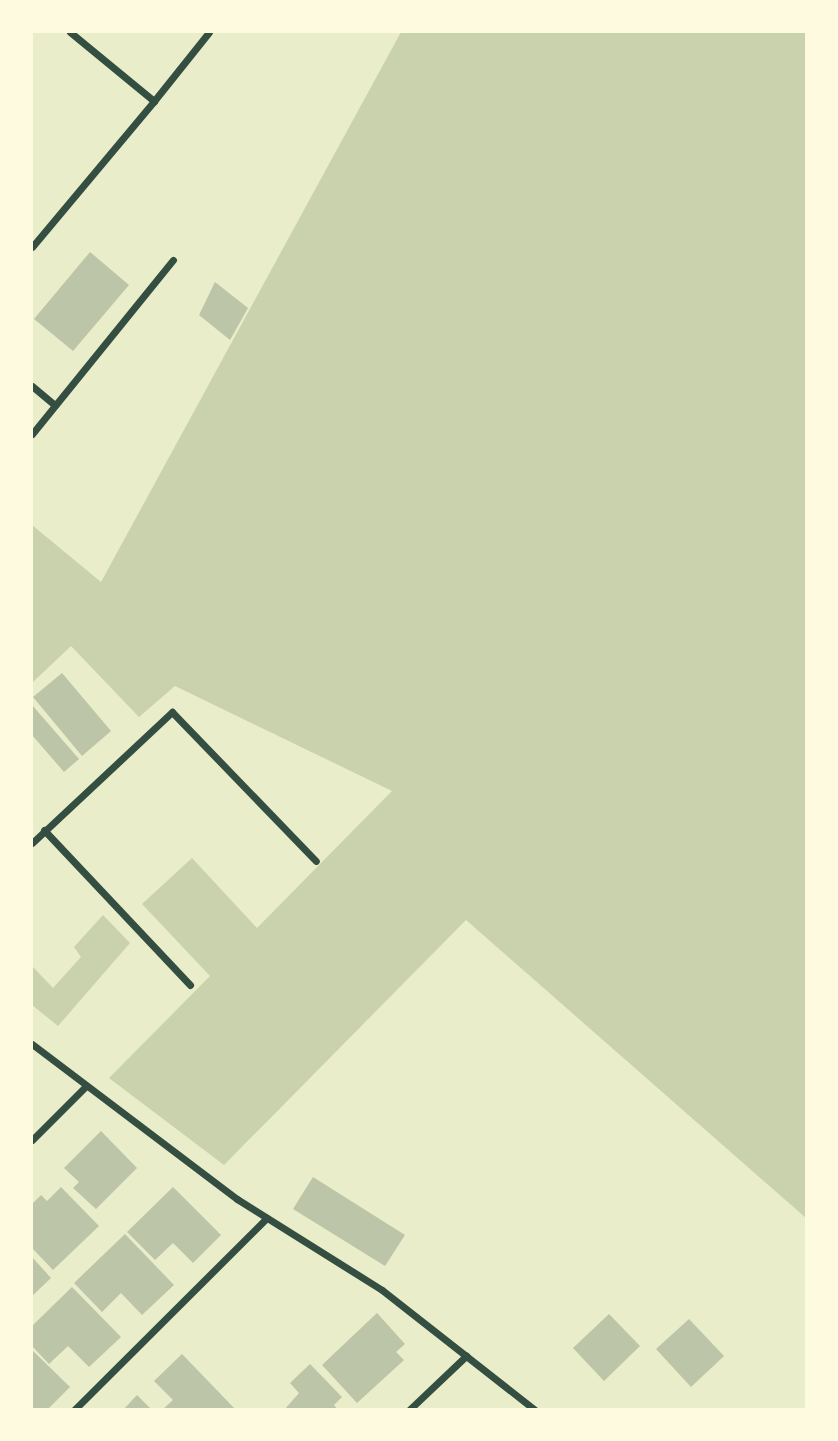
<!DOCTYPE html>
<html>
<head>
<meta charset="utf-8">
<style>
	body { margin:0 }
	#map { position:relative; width:838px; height:1441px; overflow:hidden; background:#e9edc9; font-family:Poppins,sans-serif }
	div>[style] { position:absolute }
	.green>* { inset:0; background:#cad2ad }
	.building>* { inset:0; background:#bcc5a7 }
	.minor>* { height:7px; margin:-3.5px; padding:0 3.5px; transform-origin:3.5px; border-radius:3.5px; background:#344e41 }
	span { translate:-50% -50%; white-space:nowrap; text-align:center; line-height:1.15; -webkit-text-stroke:5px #fefae0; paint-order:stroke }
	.frame { position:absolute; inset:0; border:33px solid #fefae0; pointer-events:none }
</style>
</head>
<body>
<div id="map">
	<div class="green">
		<i style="clip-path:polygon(401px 32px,806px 32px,806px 1218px,466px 920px,224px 1165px,109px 1078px,210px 976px,142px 904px,192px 858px,257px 928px,392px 791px,175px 686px,139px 717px,71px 646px,32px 683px,32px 525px,101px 582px)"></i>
		<i style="clip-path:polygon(103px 915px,130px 943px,58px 1026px,32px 1005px,32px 966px,53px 988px,81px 957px,74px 947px)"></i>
	</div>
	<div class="building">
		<i style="clip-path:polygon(90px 252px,129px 285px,73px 351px,34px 319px)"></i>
		<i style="clip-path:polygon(215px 282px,248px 308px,230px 340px,199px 315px)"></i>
		<i style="clip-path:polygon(62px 673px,111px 731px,82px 756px,33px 697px)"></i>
		<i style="clip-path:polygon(32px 705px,79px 759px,64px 772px,32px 735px)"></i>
		<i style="clip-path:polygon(101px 1131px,137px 1168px,96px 1209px,73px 1188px,79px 1182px,64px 1168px)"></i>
		<i style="clip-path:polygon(313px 1177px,405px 1235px,385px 1266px,293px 1209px)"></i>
		<i style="clip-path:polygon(61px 1187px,99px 1226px,53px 1270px,32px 1248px,32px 1204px,41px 1195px,47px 1201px)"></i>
		<i style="clip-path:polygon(173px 1187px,221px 1235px,193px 1263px,173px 1243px,155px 1260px,127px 1232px)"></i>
		<i style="clip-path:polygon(125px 1234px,174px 1285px,142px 1315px,121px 1293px,102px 1312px,74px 1283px)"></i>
		<i style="clip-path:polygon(32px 1257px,51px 1278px,32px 1296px)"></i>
		<i style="clip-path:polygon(72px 1287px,121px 1337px,89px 1367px,68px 1346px,49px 1364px,32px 1346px,32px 1326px)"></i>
		<i style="clip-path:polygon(377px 1313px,405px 1344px,396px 1352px,404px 1360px,357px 1403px,322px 1365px)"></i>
		<i style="clip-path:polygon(609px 1314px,640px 1346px,604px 1381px,573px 1348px)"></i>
		<i style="clip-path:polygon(689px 1319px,724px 1356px,691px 1387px,656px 1349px)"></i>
		<i style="clip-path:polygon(32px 1350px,70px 1387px,47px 1410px,32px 1410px)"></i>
		<i style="clip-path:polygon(182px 1354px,236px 1410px,162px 1410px,173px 1400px,154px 1381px)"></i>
		<i style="clip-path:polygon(310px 1364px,342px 1397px,334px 1405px,338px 1410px,284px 1410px,299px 1393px,290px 1383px)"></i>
		<i style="clip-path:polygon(137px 1395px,152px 1410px,123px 1410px)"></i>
	</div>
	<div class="minor">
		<i style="left:70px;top:32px;width:109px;rotate:39.4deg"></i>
		<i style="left:154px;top:101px;width:88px;rotate:-51.4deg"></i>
		<i style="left:32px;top:247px;width:190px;rotate:-50.1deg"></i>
		<i style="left:32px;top:386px;width:30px;rotate:40deg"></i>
		<i style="left:32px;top:434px;width:224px;rotate:-51deg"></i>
		<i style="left:44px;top:830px;width:213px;rotate:46.7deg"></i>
		<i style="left:32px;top:843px;width:192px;rotate:-43.1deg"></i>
		<i style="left:172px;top:712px;width:207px;rotate:46deg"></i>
		<i style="left:32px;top:1044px;width:257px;rotate:37.1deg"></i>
		<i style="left:237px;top:1199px;width:171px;rotate:32.1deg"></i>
		<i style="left:382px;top:1290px;width:194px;rotate:38.1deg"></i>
		<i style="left:32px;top:1140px;width:76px;rotate:-45deg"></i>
		<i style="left:74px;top:1410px;width:272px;rotate:-44.9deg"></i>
		<i style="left:409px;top:1410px;width:79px;rotate:-43.5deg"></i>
	</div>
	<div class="frame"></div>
</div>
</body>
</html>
